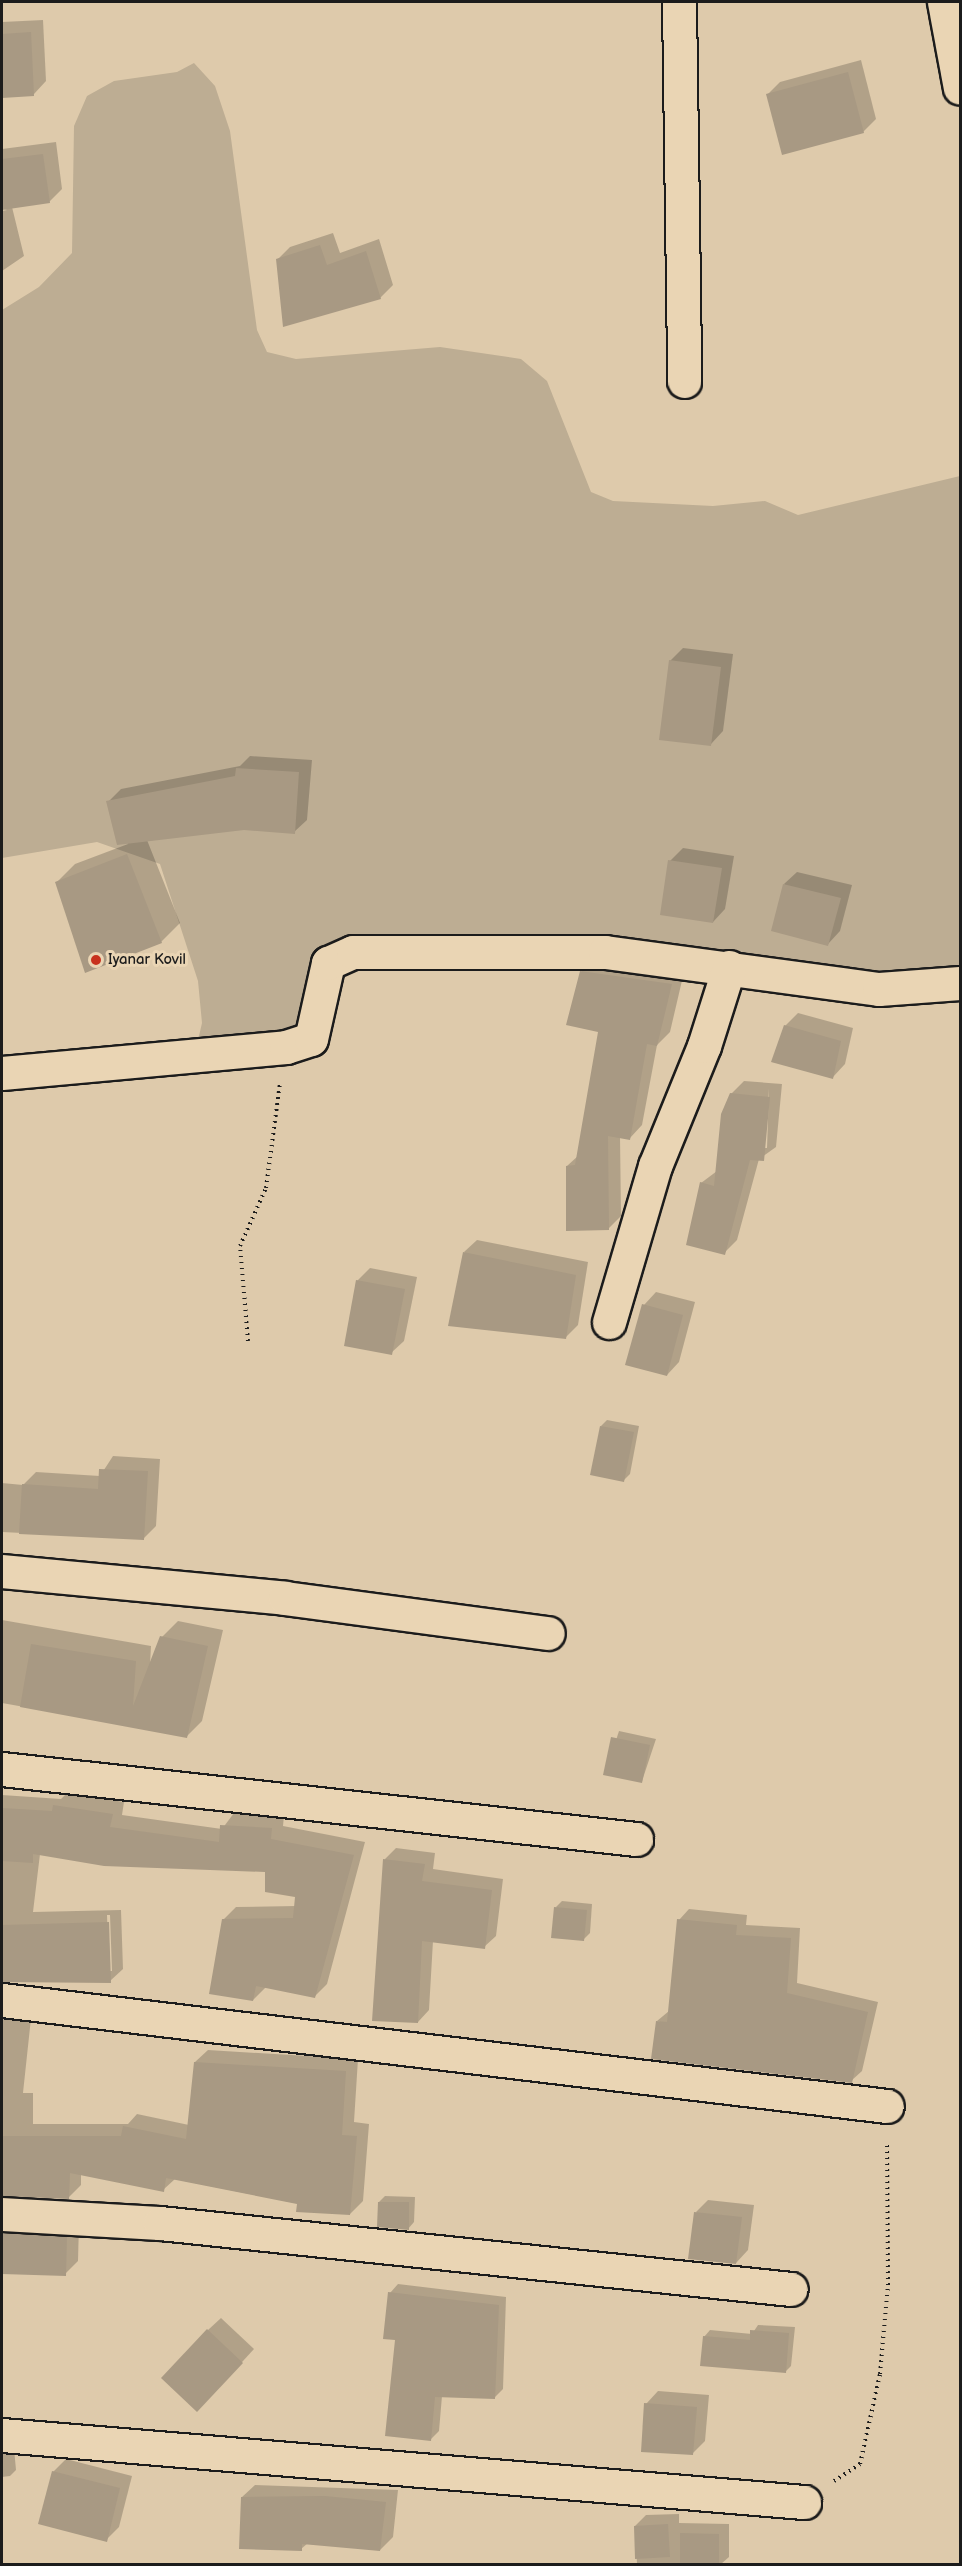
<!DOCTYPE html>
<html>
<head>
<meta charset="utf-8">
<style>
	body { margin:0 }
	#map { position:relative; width:962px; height:2566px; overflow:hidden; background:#decaab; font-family:"Balsamiq Sans",sans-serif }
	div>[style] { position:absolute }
	.green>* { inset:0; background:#bdad93 }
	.shadow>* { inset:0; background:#0003 }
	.building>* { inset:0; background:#a89983 }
	.path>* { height:4px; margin-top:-2px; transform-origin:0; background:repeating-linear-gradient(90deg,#1c1c1c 0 1.5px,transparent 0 6px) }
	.roads { filter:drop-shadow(2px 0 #1c1c1c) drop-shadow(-2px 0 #1c1c1c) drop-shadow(0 2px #1c1c1c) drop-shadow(0 -2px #1c1c1c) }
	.minor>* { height:33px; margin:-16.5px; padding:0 16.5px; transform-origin:16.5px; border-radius:16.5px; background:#ead5b4 }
	.dots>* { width:16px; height:16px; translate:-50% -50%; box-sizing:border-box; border:3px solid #ead5b4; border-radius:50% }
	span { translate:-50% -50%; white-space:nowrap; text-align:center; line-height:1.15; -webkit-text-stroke:6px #ead5b4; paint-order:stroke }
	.poi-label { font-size:15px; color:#1c1c1c }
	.left { translate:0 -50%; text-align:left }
	.frame { position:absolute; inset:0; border:3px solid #1c1c1c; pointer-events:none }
</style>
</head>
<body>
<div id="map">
	<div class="green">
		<i style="clip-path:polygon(194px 63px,215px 86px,230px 131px,257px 330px,267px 352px,296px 359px,440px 347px,521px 359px,547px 381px,591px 492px,613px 501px,713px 506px,765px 501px,798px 515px,960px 476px,960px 983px,827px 983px,353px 952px,311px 1039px,195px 1053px,202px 1023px,198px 981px,160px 864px,97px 842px,2px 858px,2px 310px,39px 287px,72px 253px,74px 126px,87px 96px,114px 81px,177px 72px)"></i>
	</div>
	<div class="shadow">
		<i style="clip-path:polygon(43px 20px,46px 81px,34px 94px,2px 96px,2px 22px)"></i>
		<i style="clip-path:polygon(861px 60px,876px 119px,863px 132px,767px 95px,780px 82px)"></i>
		<i style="clip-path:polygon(56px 142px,62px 189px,49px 202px,12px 207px,24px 256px,2px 271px,2px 211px,7px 210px,2px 208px,2px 149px)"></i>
		<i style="clip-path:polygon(333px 233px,340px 253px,379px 239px,393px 285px,380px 298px,277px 260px,290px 247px)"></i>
		<i style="clip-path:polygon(683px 648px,733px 654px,723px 731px,711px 744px,670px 661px)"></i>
		<i style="clip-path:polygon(250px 756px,312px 760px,307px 820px,294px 832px,244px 829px,147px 840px,180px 923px,161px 942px,57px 882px,75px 864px,128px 844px,108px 802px,121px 789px,240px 766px)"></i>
		<i style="clip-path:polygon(683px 848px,734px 856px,725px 909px,713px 922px,670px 861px)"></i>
		<i style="clip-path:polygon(797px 872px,852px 885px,840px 931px,828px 944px,784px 884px)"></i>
		<i style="clip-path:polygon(594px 959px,684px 972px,670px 1032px,657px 1045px,642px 1125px,630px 1138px,620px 1136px,621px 1216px,608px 1229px,567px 1166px,579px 1155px,600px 1031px,581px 972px)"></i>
		<i style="clip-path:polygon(798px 1013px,853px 1028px,845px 1064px,833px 1077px,785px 1026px)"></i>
		<i style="clip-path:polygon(evenodd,744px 1081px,782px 1084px,776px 1147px,759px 1159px,737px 1240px,724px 1253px,701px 1183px,717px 1171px,731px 1094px,744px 1081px,769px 1089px,767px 1148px,764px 1148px,769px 1089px)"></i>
		<i style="clip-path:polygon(477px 1240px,588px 1262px,578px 1325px,565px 1338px,464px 1252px)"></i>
		<i style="clip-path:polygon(370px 1268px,417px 1277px,404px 1341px,391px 1353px,357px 1281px)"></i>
		<i style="clip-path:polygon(656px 1292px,695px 1302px,679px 1362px,667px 1375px,644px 1305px)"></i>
		<i style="clip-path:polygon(607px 1420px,639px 1426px,630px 1474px,624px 1480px,601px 1426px)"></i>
		<i style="clip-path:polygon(113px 1456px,160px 1459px,156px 1526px,143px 1539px,2px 1532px,2px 1483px,23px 1485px,36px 1472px,100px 1476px)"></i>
		<i style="clip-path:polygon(2px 1620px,151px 1646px,150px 1665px,162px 1637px,178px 1621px,223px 1630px,202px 1721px,187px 1736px,2px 1703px)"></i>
		<i style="clip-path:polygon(619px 1731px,656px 1739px,642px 1781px,605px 1774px)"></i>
		<i style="clip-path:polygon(evenodd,67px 1793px,124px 1802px,122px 1815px,222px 1829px,234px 1813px,284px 1816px,283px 1826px,365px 1842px,327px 1984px,315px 1996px,266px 1987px,253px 2000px,223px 1920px,236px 1907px,296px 1906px,296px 1896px,266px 1871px,40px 1854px,33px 1912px,121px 1910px,123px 1969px,110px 1981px,2px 1981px,2px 1795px,61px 1799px,67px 1793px,107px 1915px,110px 1915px,112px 1971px,109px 1971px,107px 1915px)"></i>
		<i style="clip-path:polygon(396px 1848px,435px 1853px,433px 1869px,503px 1879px,496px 1936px,484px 1947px,433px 1941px,429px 2010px,418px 2022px,385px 1859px)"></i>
		<i style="clip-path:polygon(562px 1901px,592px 1904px,590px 1933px,584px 1939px,556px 1907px)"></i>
		<i style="clip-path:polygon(689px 1909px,747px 1915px,746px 1925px,800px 1928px,797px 1983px,878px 2002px,862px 2071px,851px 2081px,657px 2021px,669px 2011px,679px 1920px)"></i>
		<i style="clip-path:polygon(2px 1998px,32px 2009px,23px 2093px,33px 2093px,33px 2124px,128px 2124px,137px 2114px,189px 2125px,195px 2062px,208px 2050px,358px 2059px,354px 2122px,369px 2124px,363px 2201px,350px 2214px,175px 2179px,163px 2190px,81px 2174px,81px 2185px,68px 2198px,2px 2194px)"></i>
		<i style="clip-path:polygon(385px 2196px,415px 2197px,414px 2222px,408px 2229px,379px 2202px)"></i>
		<i style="clip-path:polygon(708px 2200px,754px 2205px,748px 2250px,736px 2263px,696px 2212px)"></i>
		<i style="clip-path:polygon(2px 2213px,79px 2224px,78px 2261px,65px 2274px,2px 2272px)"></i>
		<i style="clip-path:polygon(398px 2284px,506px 2297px,503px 2389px,494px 2398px,442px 2396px,439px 2431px,430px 2440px,397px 2339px,390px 2293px)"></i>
		<i style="clip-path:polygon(221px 2318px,254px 2349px,210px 2397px,208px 2330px)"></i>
		<i style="clip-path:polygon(758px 2325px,795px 2327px,791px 2366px,785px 2372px,704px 2337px,710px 2330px,752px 2334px)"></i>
		<i style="clip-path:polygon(658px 2391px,709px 2395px,705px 2441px,692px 2454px,646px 2404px)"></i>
		<i style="clip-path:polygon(2px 2444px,14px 2448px,16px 2470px,10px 2476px,2px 2477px)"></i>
		<i style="clip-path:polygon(66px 2459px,132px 2476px,119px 2527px,106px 2540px,53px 2472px)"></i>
		<i style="clip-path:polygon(255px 2485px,398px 2490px,393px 2537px,380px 2550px,308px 2543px,301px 2549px,242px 2497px)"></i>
		<i style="clip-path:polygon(679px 2514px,679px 2523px,729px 2524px,729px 2557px,721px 2564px,637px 2564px,635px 2526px,646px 2515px)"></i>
	</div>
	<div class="building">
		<i style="clip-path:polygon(31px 32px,34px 96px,2px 98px,2px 34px)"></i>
		<i style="clip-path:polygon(848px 72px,864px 133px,782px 155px,766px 94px)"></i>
		<i style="clip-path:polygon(43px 154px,50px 203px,2px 210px,2px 159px)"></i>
		<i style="clip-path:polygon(320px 245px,327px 265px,366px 251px,381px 299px,283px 327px,276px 259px)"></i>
		<i style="clip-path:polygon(669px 660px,721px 667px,711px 746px,659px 740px)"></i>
		<i style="clip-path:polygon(236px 768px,299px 772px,295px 834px,244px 830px,117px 845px,106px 801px,235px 776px)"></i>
		<i style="clip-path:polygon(127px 854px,162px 943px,85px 973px,55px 882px)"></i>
		<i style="clip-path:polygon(668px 860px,722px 868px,713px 923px,660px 915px)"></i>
		<i style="clip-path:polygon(783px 884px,841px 898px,828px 946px,771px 931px)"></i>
		<i style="clip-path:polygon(580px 971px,672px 984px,657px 1046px,647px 1044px,630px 1140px,608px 1136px,609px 1230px,566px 1231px,566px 1166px,575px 1165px,598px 1032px,566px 1025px)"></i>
		<i style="clip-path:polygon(784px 1025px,841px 1041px,833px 1079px,771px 1062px)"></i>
		<i style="clip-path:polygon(730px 1093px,770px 1097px,764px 1161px,750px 1160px,725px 1255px,686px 1245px,700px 1182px,714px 1186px,721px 1114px)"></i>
		<i style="clip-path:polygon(463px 1252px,576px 1275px,566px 1339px,448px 1326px)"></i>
		<i style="clip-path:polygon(356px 1280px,405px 1289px,392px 1355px,344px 1346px)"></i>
		<i style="clip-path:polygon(642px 1304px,683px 1315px,667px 1376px,625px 1365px)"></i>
		<i style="clip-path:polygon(600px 1426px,634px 1432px,624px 1482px,590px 1475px)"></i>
		<i style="clip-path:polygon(99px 1469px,148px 1471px,144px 1540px,19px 1534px,22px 1484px,98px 1489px)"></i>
		<i style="clip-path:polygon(160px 1636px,208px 1646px,187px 1738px,20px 1707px,31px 1644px,136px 1661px,133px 1706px)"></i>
		<i style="clip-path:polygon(611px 1737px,650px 1745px,642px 1783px,603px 1775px)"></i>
		<i style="clip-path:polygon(53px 1805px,113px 1814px,110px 1827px,219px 1842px,220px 1825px,272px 1828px,271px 1839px,354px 1855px,315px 1998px,256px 1986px,253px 2001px,209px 1994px,222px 1919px,293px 1918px,295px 1897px,265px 1892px,265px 1872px,104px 1866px,33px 1854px,33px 1863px,2px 1861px,2px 1808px,52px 1811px)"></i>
		<i style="clip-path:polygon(383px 1859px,425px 1864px,422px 1881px,492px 1890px,485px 1949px,422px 1941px,418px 2023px,372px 2021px)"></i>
		<i style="clip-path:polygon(554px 1907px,587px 1910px,584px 1941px,551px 1938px)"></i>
		<i style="clip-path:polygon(677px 1919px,737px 1925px,736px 1935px,791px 1938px,787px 1993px,868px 2012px,852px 2083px,651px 2059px,656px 2021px,667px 2022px)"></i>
		<i style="clip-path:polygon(109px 1922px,111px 1983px,2px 1982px,2px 1925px)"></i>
		<i style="clip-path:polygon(194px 2062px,346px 2071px,342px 2135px,357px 2136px,350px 2215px,296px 2212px,297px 2204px,166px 2178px,164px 2192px,70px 2173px,69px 2199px,2px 2196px,2px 2136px,121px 2136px,123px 2126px,186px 2139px)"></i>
		<i style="clip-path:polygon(378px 2202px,409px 2202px,409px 2230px,377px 2227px)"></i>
		<i style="clip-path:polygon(694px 2212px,742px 2217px,736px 2264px,688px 2259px)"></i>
		<i style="clip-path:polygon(2px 2233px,67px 2236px,66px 2276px,2px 2274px)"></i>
		<i style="clip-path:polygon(388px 2292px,499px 2305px,495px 2399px,435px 2397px,431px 2441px,385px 2436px,395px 2340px,383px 2339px)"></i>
		<i style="clip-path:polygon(207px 2329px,243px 2363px,197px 2412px,161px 2378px)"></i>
		<i style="clip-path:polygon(750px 2330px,789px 2333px,786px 2373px,700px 2366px,703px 2336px,750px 2340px)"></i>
		<i style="clip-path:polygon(644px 2403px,697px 2407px,693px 2455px,641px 2452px)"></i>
		<i style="clip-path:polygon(52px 2471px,120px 2488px,107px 2542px,38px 2524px)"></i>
		<i style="clip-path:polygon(325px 2496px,386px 2502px,380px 2551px,302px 2544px,302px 2551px,239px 2549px,241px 2497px)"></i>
		<i style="clip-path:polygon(668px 2524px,670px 2557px,635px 2559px,634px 2526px)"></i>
		<i style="clip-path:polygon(680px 2533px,719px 2534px,719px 2565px,680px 2565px)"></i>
	</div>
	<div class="path">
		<i style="left:248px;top:1341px;width:95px;rotate:-94.8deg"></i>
		<i style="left:240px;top:1246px;width:64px;rotate:-65.9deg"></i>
		<i style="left:266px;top:1188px;width:106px;rotate:-82.4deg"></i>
		<i style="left:834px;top:2481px;width:31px;rotate:-33deg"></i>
		<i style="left:860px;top:2464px;width:92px;rotate:-77.5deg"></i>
		<i style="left:880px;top:2374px;width:89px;rotate:-84.9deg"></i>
		<i style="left:888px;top:2285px;width:143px;rotate:-90.4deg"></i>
	</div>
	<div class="roads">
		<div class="minor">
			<i style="left:679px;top:2px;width:379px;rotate:89.2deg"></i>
			<i style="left:944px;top:2px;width:87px;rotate:79.5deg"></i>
			<i style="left:2px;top:1073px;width:285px;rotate:-5.2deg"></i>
			<i style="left:286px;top:1047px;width:26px;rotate:-18deg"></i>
			<i style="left:311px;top:1039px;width:78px;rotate:-77.4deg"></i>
			<i style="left:328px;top:963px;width:27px;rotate:-24deg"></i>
			<i style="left:353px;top:952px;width:252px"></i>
			<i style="left:605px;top:952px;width:276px;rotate:7.7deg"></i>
			<i style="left:879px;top:989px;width:81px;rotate:-4.2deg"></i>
			<i style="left:609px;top:1322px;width:163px;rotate:-73.6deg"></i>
			<i style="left:655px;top:1166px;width:130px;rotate:-67.8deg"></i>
			<i style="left:704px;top:1046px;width:83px;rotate:-72.4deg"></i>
			<i style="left:2px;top:1571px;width:284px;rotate:5.4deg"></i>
			<i style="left:285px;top:1598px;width:265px;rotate:7.6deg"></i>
			<i style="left:2px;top:1769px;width:638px;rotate:6.3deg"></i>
			<i style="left:2px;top:2000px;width:891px;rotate:6.83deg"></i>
			<i style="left:2px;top:2214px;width:158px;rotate:3.3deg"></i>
			<i style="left:160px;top:2223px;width:634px;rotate:5.97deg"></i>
			<i style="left:2px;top:2435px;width:805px;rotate:4.78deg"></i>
		</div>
	</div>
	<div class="dots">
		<i style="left:96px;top:960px;background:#c8321e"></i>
	</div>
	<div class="poi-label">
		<span class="left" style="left:108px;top:960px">Iyanar Kovil</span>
	</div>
	<div class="frame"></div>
</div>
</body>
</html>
